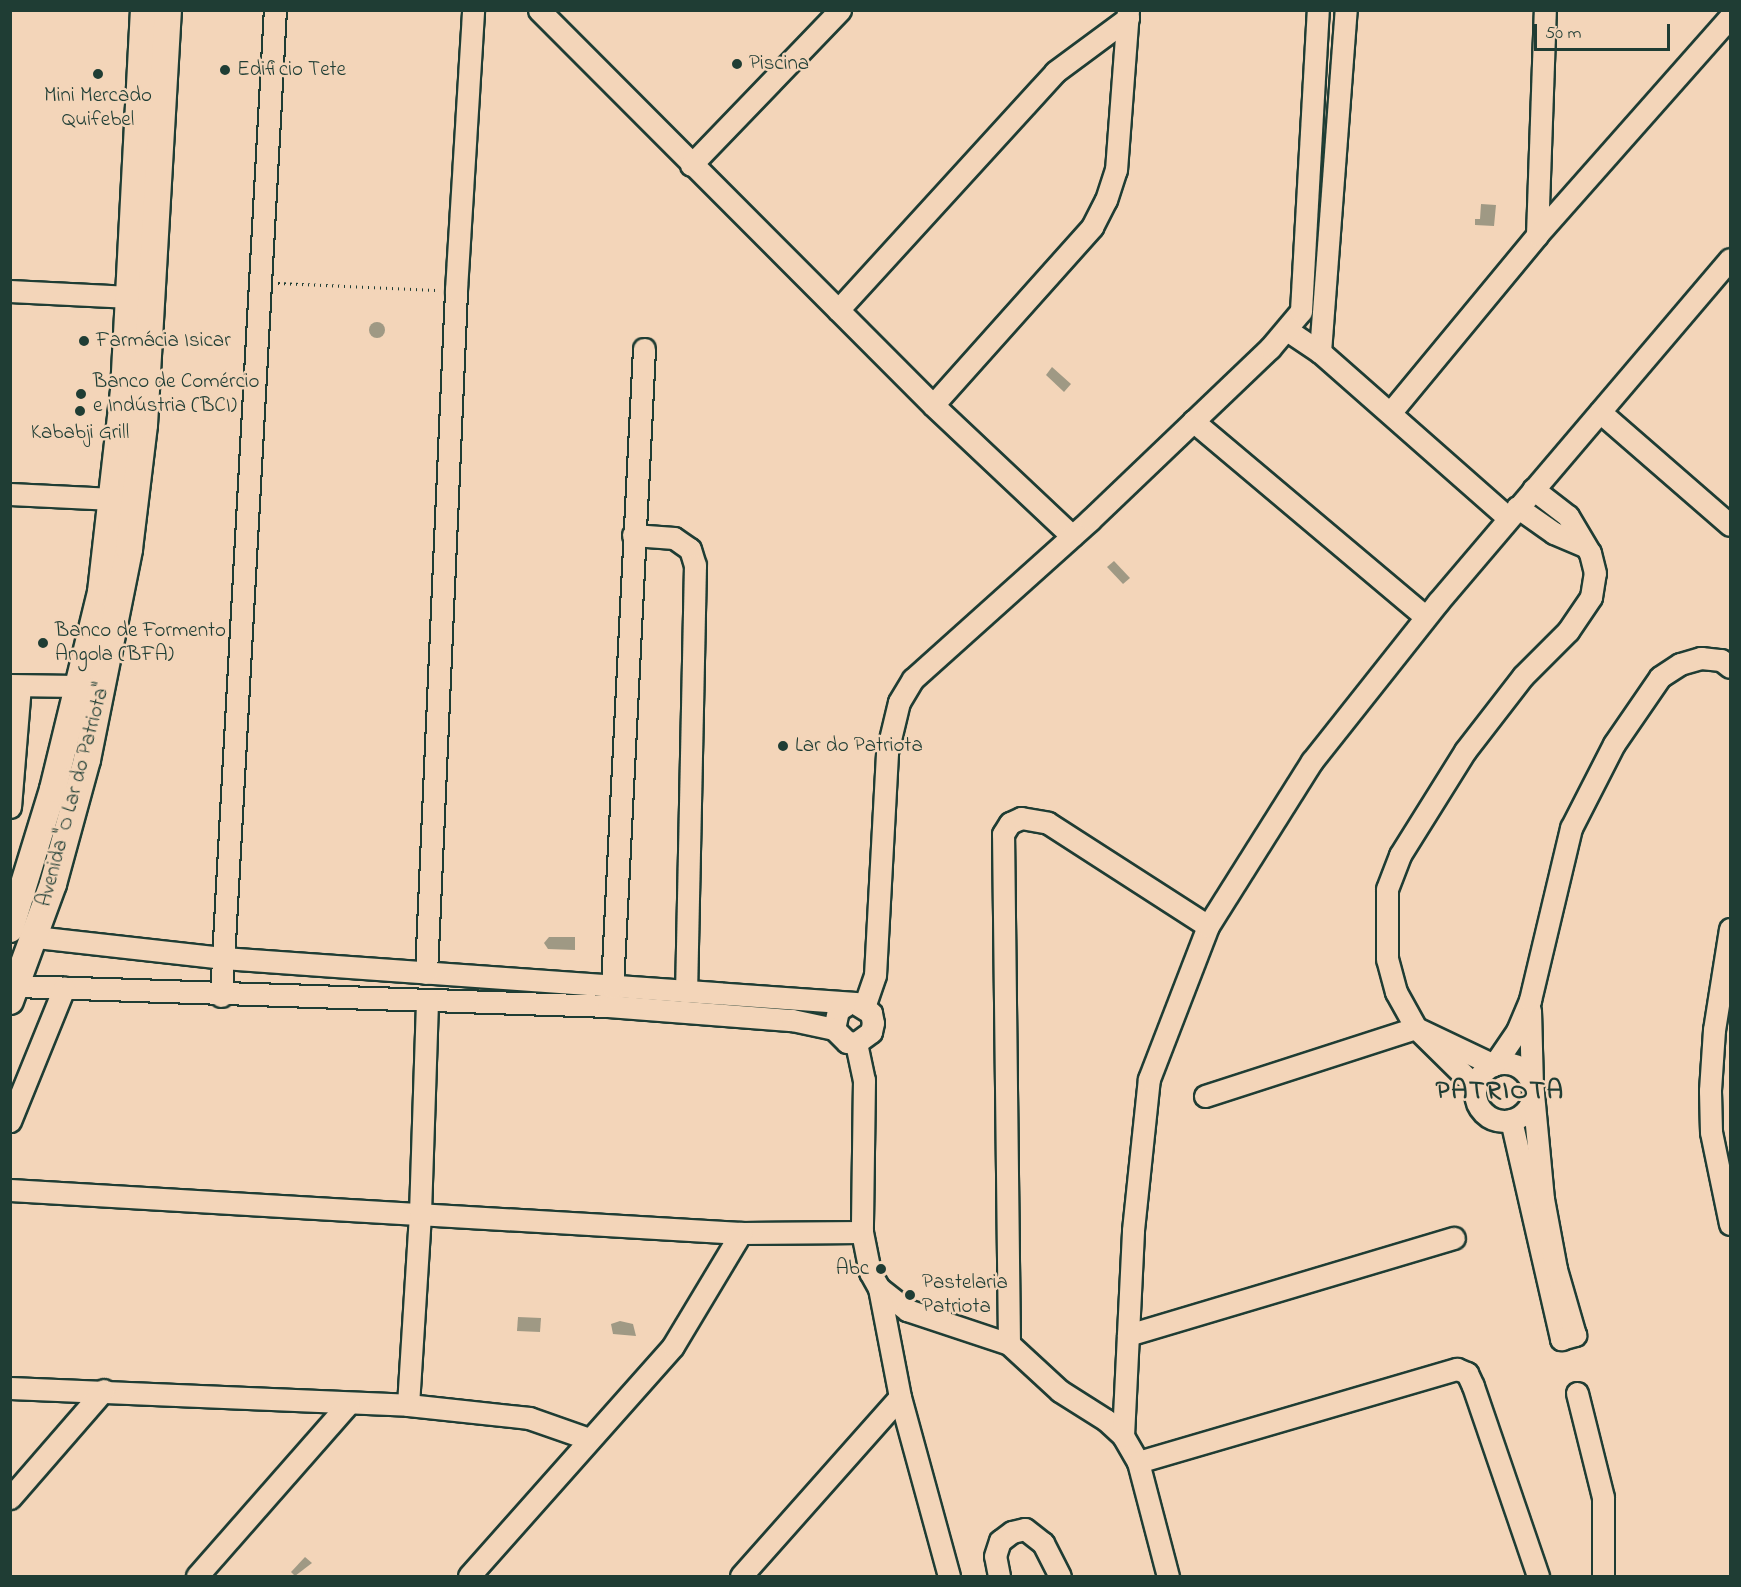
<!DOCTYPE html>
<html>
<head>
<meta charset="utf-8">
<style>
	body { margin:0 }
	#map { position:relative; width:1741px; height:1587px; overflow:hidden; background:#f3d5b9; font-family:"Indie Flower",sans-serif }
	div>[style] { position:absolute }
	.water>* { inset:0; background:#9f9984 }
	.round { border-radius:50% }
	.path>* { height:3px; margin-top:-1.5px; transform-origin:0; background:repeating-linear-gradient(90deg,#1f3d34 0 1.5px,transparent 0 6px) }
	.roads { filter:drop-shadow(2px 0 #1f3d34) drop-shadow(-2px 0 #1f3d34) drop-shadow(0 2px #1f3d34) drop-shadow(0 -2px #1f3d34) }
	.minor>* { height:21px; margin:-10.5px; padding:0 10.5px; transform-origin:10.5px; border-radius:10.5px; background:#f3d5b9 }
	.minor>.ring { margin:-10.5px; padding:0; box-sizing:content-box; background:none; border:21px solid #f3d5b9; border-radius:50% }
	.major>* { height:26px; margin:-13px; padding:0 13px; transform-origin:13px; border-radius:13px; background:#f3d5b9 }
	.dots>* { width:16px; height:16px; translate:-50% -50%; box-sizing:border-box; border:3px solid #f3d5b9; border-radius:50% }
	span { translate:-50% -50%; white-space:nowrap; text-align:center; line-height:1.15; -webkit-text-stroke:5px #f3d5b9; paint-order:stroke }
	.poi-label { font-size:21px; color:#1f3d34 }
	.left { translate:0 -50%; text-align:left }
	.right { translate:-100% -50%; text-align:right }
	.street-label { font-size:21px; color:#1f3d34 }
	.district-label { font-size:27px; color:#1f3d34; font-weight:700; letter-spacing:1.5px }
	.frame { position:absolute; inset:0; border:12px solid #1f3d34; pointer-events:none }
	.scale { position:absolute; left:1534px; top:24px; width:136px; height:27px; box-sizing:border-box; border:3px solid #1f3d34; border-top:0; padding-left:8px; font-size:18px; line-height:21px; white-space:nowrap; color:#1f3d34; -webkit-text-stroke:4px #f3d5b9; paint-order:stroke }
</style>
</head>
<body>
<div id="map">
	<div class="water">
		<i style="clip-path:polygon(1481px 204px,1496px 205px,1494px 226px,1475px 225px,1475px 219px,1480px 219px)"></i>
		<i class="round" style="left:369px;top:322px;width:16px;height:16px"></i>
		<i style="clip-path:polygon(1052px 367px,1071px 384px,1064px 392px,1046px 375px)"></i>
		<i style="clip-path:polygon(1114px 561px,1130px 578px,1123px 584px,1107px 567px)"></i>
		<i style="clip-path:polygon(549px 937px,575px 937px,575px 950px,548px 949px,544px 943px)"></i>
		<i style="clip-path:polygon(518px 1317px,541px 1318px,540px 1332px,517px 1331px)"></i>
		<i style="clip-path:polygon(620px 1321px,633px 1324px,636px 1336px,613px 1334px,611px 1324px)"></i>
		<i style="clip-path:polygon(305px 1557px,312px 1563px,295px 1576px,291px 1572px)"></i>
	</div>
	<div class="path">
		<i style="left:278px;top:283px;width:158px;rotate:2.5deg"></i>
	</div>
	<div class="roads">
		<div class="minor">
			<i style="left:539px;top:10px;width:558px;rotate:45.07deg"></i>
			<i style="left:933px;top:405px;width:191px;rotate:43.3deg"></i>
			<i style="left:691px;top:165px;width:215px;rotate:-46.1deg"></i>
			<i style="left:1537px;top:235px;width:225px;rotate:-88deg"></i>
			<i style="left:10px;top:291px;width:120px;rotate:2.9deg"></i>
			<i style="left:838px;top:310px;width:322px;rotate:-47.6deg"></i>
			<i style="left:1055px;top:72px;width:91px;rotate:-36.5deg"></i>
			<i style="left:1287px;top:330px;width:40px;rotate:34deg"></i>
			<i style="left:1320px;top:352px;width:251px;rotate:41.4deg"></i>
			<i style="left:1320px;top:352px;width:343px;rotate:-85.7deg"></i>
			<i style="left:933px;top:405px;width:239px;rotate:-48.2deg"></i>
			<i style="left:1092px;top:227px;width:30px;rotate:-63deg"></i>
			<i style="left:1106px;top:200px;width:32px;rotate:-72deg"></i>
			<i style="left:1116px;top:170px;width:160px;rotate:-85.7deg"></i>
			<i style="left:1600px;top:412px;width:172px;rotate:41deg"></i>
			<i style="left:1390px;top:413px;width:231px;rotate:-50.4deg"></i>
			<i style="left:1537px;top:235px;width:291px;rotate:-48.5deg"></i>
			<i style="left:1193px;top:421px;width:304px;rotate:40.1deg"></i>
			<i style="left:10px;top:494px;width:103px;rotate:2.8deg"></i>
			<i style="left:1517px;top:507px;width:45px;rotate:35.1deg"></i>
			<i style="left:1554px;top:533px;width:34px;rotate:23deg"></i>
			<i style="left:633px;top:535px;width:41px;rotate:4.2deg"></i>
			<i style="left:674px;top:538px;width:19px;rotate:35deg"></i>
			<i style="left:690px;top:549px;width:17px;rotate:73deg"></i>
			<i style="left:695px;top:565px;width:427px;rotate:91.2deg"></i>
			<i style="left:10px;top:685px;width:67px;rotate:0.9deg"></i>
			<i style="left:10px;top:807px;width:121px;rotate:-85.3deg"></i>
			<i style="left:1730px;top:929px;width:102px;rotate:99deg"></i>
			<i style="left:1714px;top:1030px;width:61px;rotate:93.8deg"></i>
			<i style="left:1710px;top:1091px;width:41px;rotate:88.6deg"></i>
			<i style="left:1711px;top:1132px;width:94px;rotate:78.3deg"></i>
			<i style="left:36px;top:937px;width:188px;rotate:6.4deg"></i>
			<i style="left:223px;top:958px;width:634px;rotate:4.07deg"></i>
			<i style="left:855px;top:1003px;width:19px;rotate:32deg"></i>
			<i style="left:871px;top:1013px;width:10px;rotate:79deg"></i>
			<i style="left:873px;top:1023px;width:9px;rotate:103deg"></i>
			<i style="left:871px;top:1032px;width:19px;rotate:144deg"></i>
			<i style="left:856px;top:1043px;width:9px;rotate:-174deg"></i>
			<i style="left:847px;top:1042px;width:18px;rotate:-135deg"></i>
			<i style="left:834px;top:1029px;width:19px;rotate:-78deg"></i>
			<i style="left:838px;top:1010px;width:9px;rotate:-32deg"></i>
			<i style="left:426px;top:973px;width:684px;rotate:-87.48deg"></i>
			<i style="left:456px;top:290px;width:281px;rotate:-86.5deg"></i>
			<i style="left:16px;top:986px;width:592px;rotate:1.93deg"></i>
			<i style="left:608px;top:1006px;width:185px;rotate:4.4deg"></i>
			<i style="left:792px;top:1020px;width:43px;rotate:12.1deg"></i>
			<i style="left:612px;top:987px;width:639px;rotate:-87.13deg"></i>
			<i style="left:221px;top:996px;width:987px;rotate:-86.87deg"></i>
			<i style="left:864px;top:1007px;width:34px;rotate:-71deg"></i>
			<i style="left:875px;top:975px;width:223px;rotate:-86.9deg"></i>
			<i style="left:887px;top:752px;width:51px;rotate:-76.5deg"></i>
			<i style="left:899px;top:702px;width:27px;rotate:-59deg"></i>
			<i style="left:913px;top:679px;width:238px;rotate:-41.9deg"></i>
			<i style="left:1090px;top:520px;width:249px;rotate:-43.7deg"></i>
			<i style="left:1270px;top:348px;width:48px;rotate:-50deg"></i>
			<i style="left:1301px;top:311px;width:301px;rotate:-86.8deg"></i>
			<i style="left:1530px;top:1010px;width:74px;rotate:88.5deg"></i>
			<i style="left:856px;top:1043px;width:38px;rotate:78deg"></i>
			<i style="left:864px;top:1080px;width:152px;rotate:90.8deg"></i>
			<i style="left:862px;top:1232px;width:41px;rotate:78.7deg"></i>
			<i style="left:870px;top:1272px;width:18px;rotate:61deg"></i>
			<i style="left:879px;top:1288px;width:36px;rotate:38deg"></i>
			<i style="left:907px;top:1310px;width:108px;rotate:18.4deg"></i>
			<i style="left:1009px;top:1344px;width:69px;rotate:42.7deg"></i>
			<i style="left:1060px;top:1391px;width:54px;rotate:32.2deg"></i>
			<i style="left:1106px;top:1420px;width:23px;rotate:43deg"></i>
			<i style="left:1123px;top:1436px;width:30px;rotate:60deg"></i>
			<i style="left:1138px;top:1462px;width:118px;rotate:75.3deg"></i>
			<i class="ring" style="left:1475px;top:1063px;width:37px;height:37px"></i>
			<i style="left:1494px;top:1065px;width:41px;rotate:-55.9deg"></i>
			<i style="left:1517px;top:1031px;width:34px;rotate:-67deg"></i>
			<i style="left:1530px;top:1000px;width:177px;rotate:-76.6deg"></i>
			<i style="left:1571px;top:828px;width:94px;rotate:-62.9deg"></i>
			<i style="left:1614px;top:744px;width:81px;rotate:-55.5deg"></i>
			<i style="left:1660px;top:677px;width:24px;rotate:-33deg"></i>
			<i style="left:1680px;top:664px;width:22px;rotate:-16deg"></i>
			<i style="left:1701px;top:658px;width:20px;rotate:6deg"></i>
			<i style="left:1721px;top:660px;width:11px;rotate:38deg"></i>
			<i style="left:1476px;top:1087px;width:84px;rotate:-135.5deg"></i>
			<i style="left:1416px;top:1028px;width:41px;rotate:-119.1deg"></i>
			<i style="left:1396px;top:992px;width:34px;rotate:-105deg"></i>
			<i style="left:1387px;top:959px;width:70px;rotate:-90deg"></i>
			<i style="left:1387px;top:889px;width:36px;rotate:-69deg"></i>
			<i style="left:1400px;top:855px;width:123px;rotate:-58deg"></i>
			<i style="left:1465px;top:751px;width:95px;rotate:-52.3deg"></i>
			<i style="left:1523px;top:676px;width:64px;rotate:-45deg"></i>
			<i style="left:1568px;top:631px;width:41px;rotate:-55.9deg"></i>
			<i style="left:1591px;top:597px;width:24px;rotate:-81deg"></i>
			<i style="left:1595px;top:573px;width:21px;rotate:-104deg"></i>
			<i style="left:1590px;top:553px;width:43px;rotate:-120.7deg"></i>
			<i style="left:1568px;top:516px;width:44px;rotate:-142.4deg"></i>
			<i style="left:1205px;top:1096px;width:222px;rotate:-17.9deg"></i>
			<i style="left:1416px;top:1028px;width:86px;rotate:25.4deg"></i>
			<i style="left:1511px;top:1120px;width:225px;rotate:77.1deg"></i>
			<i style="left:1561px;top:1339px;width:15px;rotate:-16deg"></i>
			<i style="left:1575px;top:1335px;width:69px;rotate:-106.1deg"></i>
			<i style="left:1556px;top:1269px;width:71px;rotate:-100.5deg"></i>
			<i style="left:1543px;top:1199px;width:106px;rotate:-95.4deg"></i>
			<i style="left:10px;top:1121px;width:144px;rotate:-67.9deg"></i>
			<i style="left:10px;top:1190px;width:732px;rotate:3.37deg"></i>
			<i style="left:741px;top:1233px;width:121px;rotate:-0.5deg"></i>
			<i style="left:879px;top:1288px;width:111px;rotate:79.1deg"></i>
			<i style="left:900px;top:1397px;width:186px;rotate:74.7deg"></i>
			<i style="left:1128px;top:1335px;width:340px;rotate:-16.6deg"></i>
			<i style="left:1009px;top:1344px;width:510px;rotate:-90.67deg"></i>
			<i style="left:1003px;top:834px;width:13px;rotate:-58deg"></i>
			<i style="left:1010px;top:823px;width:12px;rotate:-24deg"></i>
			<i style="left:1021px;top:818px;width:27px;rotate:10deg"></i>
			<i style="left:1048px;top:823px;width:190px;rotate:32.8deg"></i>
			<i style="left:10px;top:1388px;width:398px;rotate:2.4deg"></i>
			<i style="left:408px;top:1405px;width:122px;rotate:6.1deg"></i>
			<i style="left:529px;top:1418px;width:64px;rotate:19.3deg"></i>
			<i style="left:1577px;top:1393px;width:107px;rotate:76deg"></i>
			<i style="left:1603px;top:1497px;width:79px;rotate:90deg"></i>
			<i style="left:408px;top:1405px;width:192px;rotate:-86.4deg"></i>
			<i style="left:420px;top:1213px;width:212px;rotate:-88.1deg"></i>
			<i style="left:1123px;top:1436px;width:206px;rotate:-87.2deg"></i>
			<i style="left:1133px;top:1230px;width:152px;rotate:-84deg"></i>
			<i style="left:1149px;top:1079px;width:164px;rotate:-68.9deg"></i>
			<i style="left:1208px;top:926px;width:195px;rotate:-57.8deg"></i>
			<i style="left:1312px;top:761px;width:203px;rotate:-51.6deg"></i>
			<i style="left:1438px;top:602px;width:450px;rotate:-49.6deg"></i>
			<i style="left:1138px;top:1462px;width:332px;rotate:-16.3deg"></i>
			<i style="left:1457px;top:1369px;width:11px;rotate:22deg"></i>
			<i style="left:1467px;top:1373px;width:14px;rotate:65deg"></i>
			<i style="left:1473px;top:1386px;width:201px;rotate:71.1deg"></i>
			<i style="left:10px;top:1498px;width:143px;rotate:-49deg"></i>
			<i style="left:197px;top:1576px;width:229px;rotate:-48.7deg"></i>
			<i style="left:469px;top:1576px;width:307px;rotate:-48.4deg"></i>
			<i style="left:673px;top:1346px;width:132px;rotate:-59deg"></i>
			<i style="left:741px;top:1576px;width:239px;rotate:-48.4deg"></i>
			<i style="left:999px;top:1576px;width:20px;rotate:-101deg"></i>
			<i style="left:995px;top:1556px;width:16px;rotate:-72deg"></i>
			<i style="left:1000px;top:1541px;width:15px;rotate:-37deg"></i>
			<i style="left:1012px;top:1532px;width:13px;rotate:-13deg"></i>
			<i style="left:1025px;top:1529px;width:23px;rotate:38deg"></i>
			<i style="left:1043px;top:1543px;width:37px;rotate:63deg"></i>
		</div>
		<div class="major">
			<i style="left:10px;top:929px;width:146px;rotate:-72.9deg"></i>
			<i style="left:53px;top:789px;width:203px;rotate:-76.3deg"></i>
			<i style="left:101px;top:592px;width:202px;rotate:-83.5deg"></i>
			<i style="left:124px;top:391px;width:382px;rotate:-87deg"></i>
			<i style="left:10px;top:1001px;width:125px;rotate:-69.8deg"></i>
			<i style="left:53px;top:884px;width:129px;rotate:-74.7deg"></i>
			<i style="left:87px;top:760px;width:215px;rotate:-78.7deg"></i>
			<i style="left:129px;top:549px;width:125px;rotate:-83.1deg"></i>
			<i style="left:144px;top:425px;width:416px;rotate:-86.7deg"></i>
		</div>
	</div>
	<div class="dots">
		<i style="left:737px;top:64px;background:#1f3d34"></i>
		<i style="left:225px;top:70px;background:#1f3d34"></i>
		<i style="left:98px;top:74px;background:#1f3d34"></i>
		<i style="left:84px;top:341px;background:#1f3d34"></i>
		<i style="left:81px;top:394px;background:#1f3d34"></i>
		<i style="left:80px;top:411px;background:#1f3d34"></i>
		<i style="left:43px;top:643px;background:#1f3d34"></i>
		<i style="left:783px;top:746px;background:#1f3d34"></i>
		<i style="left:881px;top:1269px;background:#1f3d34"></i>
		<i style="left:910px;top:1295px;background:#1f3d34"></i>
	</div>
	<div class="poi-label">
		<span class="left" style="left:749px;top:64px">Piscina</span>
		<span class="left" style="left:237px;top:70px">Edificio Tete</span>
		<span style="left:98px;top:108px">Mini Mercado<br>Quifebel</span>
		<span class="left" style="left:96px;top:341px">Farmácia Isicar</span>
		<span class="left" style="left:93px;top:394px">Banco de Comércio<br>e Indústria (BCI)</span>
		<span style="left:80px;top:433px">Kababji Grill</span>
		<span class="left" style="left:55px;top:643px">Banco de Formento<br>Angola (BFA)</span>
		<span class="left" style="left:795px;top:746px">Lar do Patriota</span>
		<span class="right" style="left:869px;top:1269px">Abc</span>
		<span class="left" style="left:922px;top:1295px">Pastelaria<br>Patriota</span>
	</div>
	<div class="street-label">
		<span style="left:74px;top:795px;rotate:-75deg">Avenida "O Lar do Patriota"</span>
	</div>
	<div class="district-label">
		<span style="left:1500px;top:1092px">PATRIOTA</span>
	</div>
	<div class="frame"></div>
	<div class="scale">50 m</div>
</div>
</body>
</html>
